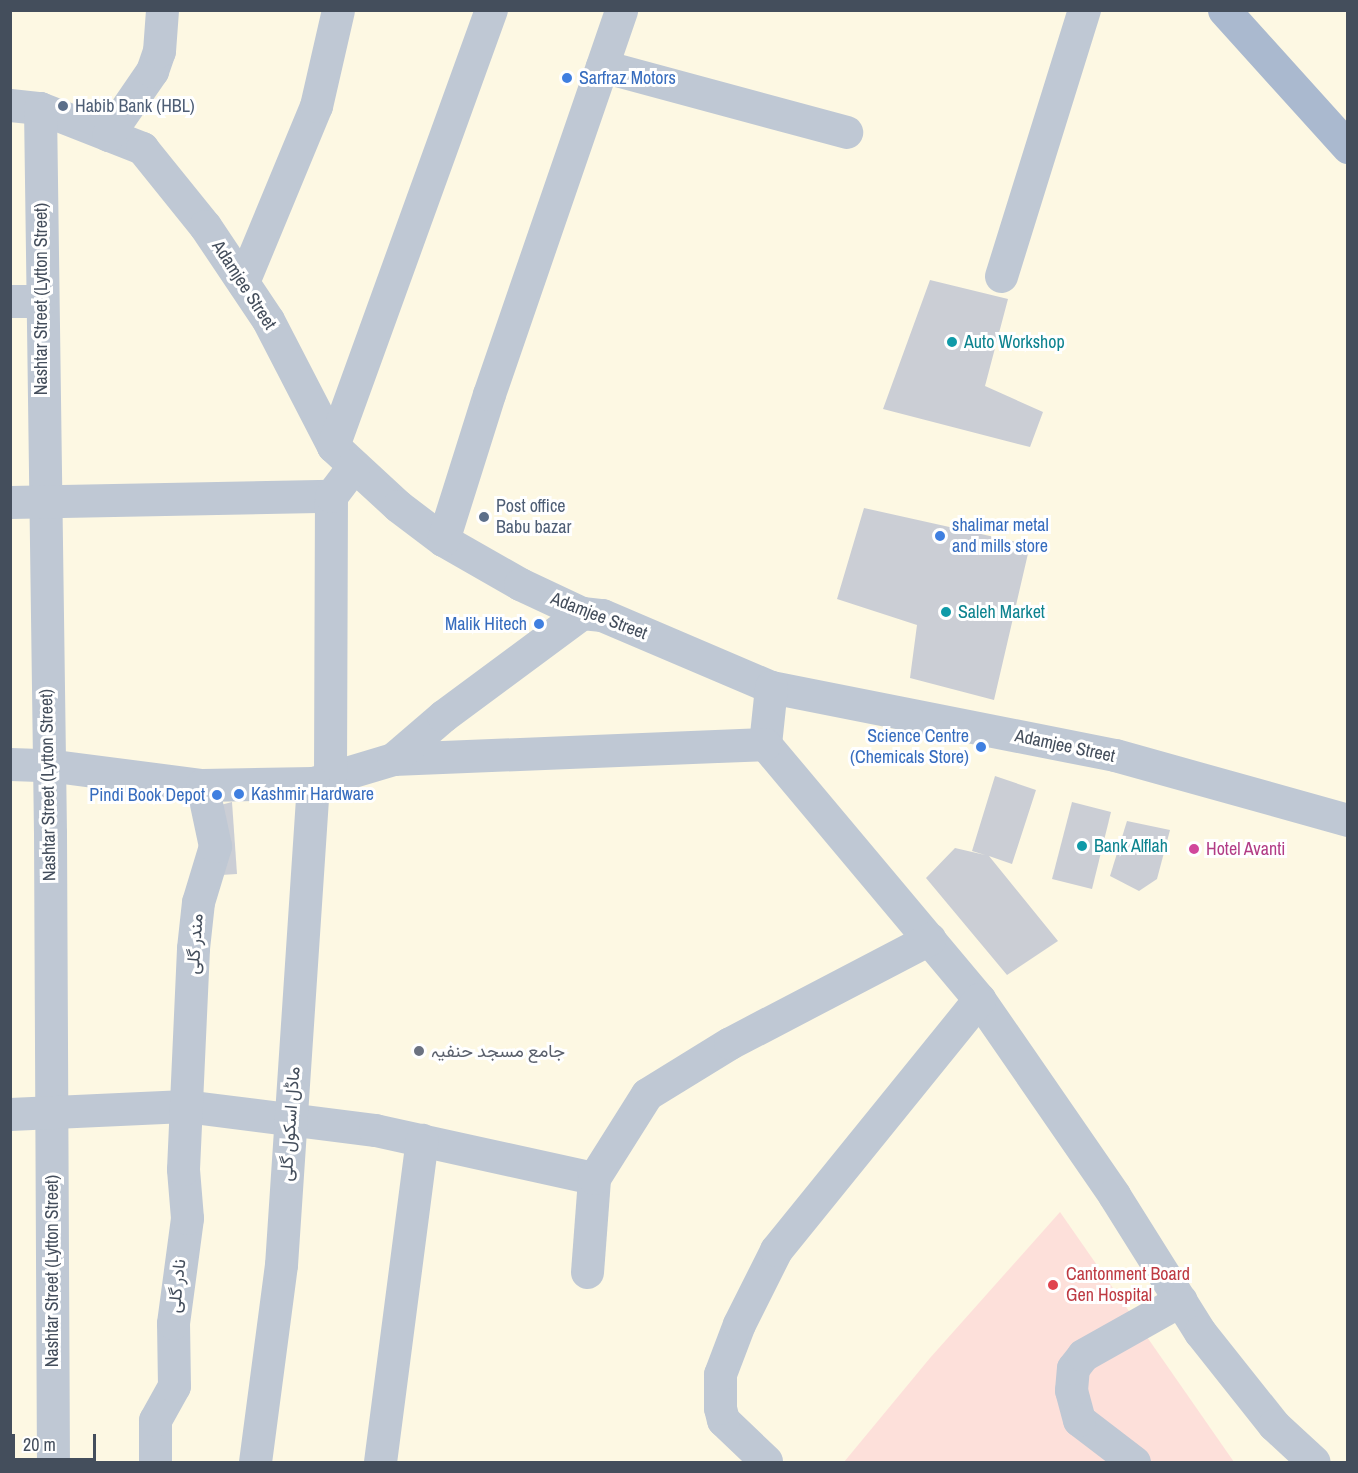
<!DOCTYPE html>
<html>
<head>
<meta charset="utf-8">
<style>
	body { margin:0 }
	#map { position:relative; width:1358px; height:1473px; overflow:hidden; background:#f0edec; font-family:"Archivo Narrow",Vazirmatn,sans-serif }
	div>[style] { position:absolute }
	.commercial>* { inset:0; background:#fdf8e3 }
	.medical>* { inset:0; background:#fde0da }
	.building>* { inset:0; background:#cbced5 }
	.minor>* { height:33px; margin:-16.5px; padding:0 16.5px; transform-origin:16.5px; border-radius:16.5px; background:#bfc8d4 }
	.major>* { height:33px; margin:-16.5px; padding:0 16.5px; transform-origin:16.5px; border-radius:16.5px; background:#aab9cf }
	.dots>* { width:16px; height:16px; translate:-50% -50%; box-sizing:border-box; border:3px solid #fff; border-radius:50% }
	span { translate:-50% -50%; white-space:nowrap; text-align:center; line-height:1.15; -webkit-text-stroke:6px #fff; paint-order:stroke }
	.shop-label { font-size:18px; color:#366cbe }
	.left { translate:0 -50%; text-align:left }
	.right { translate:-100% -50%; text-align:right }
	.service-label { font-size:18px; color:#4e5e75 }
	.street-label { font-size:18px; color:#444e5c }
	.culture-label { font-size:18px; color:#0d838f }
	.hotel-label { font-size:18px; color:#b23c85 }
	.worship-label { font-size:18px; color:#5b616d }
	.health-label { font-size:18px; color:#be3a42 }
	.frame { position:absolute; inset:0; border:12px solid #444e5c; pointer-events:none }
	.scale { position:absolute; left:12px; top:1434px; width:84px; height:27px; box-sizing:border-box; border:3px solid #444e5c; border-top:0; padding-left:8px; font-size:18px; line-height:21px; white-space:nowrap; color:#444e5c; -webkit-text-stroke:4px #fff; paint-order:stroke }
</style>
</head>
<body>
<div id="map">
	<div class="commercial">
		<i style="clip-path:polygon(10px 11px,1347px 11px,1347px 1462px,11px 1462px)"></i>
	</div>
	<div class="medical">
		<i style="clip-path:polygon(1060px 1212px,1234px 1462px,844px 1462px,930px 1358px)"></i>
	</div>
	<div class="building">
		<i style="clip-path:polygon(930px 280px,1008px 299px,985px 386px,1043px 412px,1030px 447px,883px 409px)"></i>
		<i style="clip-path:polygon(864px 508px,1030px 545px,994px 700px,910px 678px,917px 625px,837px 599px)"></i>
		<i style="clip-path:polygon(995px 776px,1036px 790px,1012px 864px,989px 856px,1058px 941px,1007px 975px,926px 878px,955px 848px,985px 855px,972px 851px)"></i>
		<i style="clip-path:polygon(232px 802px,237px 874px,221px 875px,213px 807px)"></i>
		<i style="clip-path:polygon(1072px 802px,1111px 812px,1092px 889px,1052px 879px)"></i>
		<i style="clip-path:polygon(1127px 821px,1170px 830px,1157px 879px,1139px 891px,1110px 876px)"></i>
	</div>
	<div class="minor">
		<i style="left:602px;top:66px;width:253px;rotate:15.1deg"></i>
		<i style="left:10px;top:105px;width:30px;rotate:6deg"></i>
		<i style="left:40px;top:108px;width:110px;rotate:21.4deg"></i>
		<i style="left:142px;top:148px;width:100px;rotate:51.1deg"></i>
		<i style="left:205px;top:226px;width:113px;rotate:56.2deg"></i>
		<i style="left:268px;top:320px;width:142px;rotate:62.7deg"></i>
		<i style="left:333px;top:446px;width:88px;rotate:42.7deg"></i>
		<i style="left:398px;top:506px;width:56px;rotate:37.1deg"></i>
		<i style="left:443px;top:540px;width:89px;rotate:29.7deg"></i>
		<i style="left:520px;top:584px;width:68px;rotate:25.1deg"></i>
		<i style="left:582px;top:613px;width:20px;rotate:6deg"></i>
		<i style="left:602px;top:615px;width:184px;rotate:23.1deg"></i>
		<i style="left:771px;top:687px;width:351px;rotate:11.2deg"></i>
		<i style="left:1115px;top:755px;width:242px;rotate:15.6deg"></i>
		<i style="left:40px;top:108px;width:725px;rotate:89.21deg"></i>
		<i style="left:50px;top:833px;width:629px;rotate:89.73deg"></i>
		<i style="left:108px;top:135px;width:78px;rotate:-55.5deg"></i>
		<i style="left:152px;top:71px;width:21px;rotate:-71deg"></i>
		<i style="left:159px;top:51px;width:41px;rotate:-85.8deg"></i>
		<i style="left:1001px;top:276px;width:279px;rotate:-72.7deg"></i>
		<i style="left:243px;top:282px;width:191px;rotate:-67.5deg"></i>
		<i style="left:316px;top:106px;width:98px;rotate:-77.1deg"></i>
		<i style="left:10px;top:301px;width:30px"></i>
		<i style="left:333px;top:446px;width:464px;rotate:-70.1deg"></i>
		<i style="left:10px;top:502px;width:321px;rotate:-1.1deg"></i>
		<i style="left:443px;top:540px;width:153px;rotate:-72.5deg"></i>
		<i style="left:489px;top:394px;width:406px;rotate:-71deg"></i>
		<i style="left:771px;top:687px;width:57px;rotate:96deg"></i>
		<i style="left:765px;top:744px;width:333px;rotate:50deg"></i>
		<i style="left:979px;top:999px;width:238px;rotate:55.4deg"></i>
		<i style="left:1114px;top:1195px;width:162px;rotate:57.9deg"></i>
		<i style="left:1200px;top:1332px;width:119px;rotate:51.5deg"></i>
		<i style="left:1274px;top:1425px;width:54px;rotate:42.8deg"></i>
		<i style="left:393px;top:759px;width:372px;rotate:-2.3deg"></i>
		<i style="left:10px;top:764px;width:37px;rotate:2deg"></i>
		<i style="left:47px;top:765px;width:156px;rotate:7.4deg"></i>
		<i style="left:202px;top:785px;width:111px;rotate:-1deg"></i>
		<i style="left:313px;top:783px;width:84px;rotate:-16.7deg"></i>
		<i style="left:393px;top:759px;width:66px;rotate:-40.7deg"></i>
		<i style="left:443px;top:716px;width:173px;rotate:-36.5deg"></i>
		<i style="left:330px;top:778px;width:282px;rotate:-89.8deg"></i>
		<i style="left:331px;top:496px;width:38px;rotate:-53deg"></i>
		<i style="left:10px;top:1114px;width:175px;rotate:-2.6deg"></i>
		<i style="left:185px;top:1106px;width:192px;rotate:7.2deg"></i>
		<i style="left:375px;top:1130px;width:224px;rotate:12.4deg"></i>
		<i style="left:587px;top:1272px;width:94px;rotate:-85.7deg"></i>
		<i style="left:594px;top:1178px;width:99px;rotate:-57.8deg"></i>
		<i style="left:647px;top:1094px;width:97px;rotate:-31.6deg"></i>
		<i style="left:730px;top:1043px;width:225px;rotate:-27.6deg"></i>
		<i style="left:766px;top:1461px;width:59px;rotate:-136.4deg"></i>
		<i style="left:723px;top:1420px;width:12px;rotate:-104deg"></i>
		<i style="left:720px;top:1408px;width:34px;rotate:-90deg"></i>
		<i style="left:720px;top:1374px;width:53px;rotate:-69.2deg"></i>
		<i style="left:739px;top:1324px;width:83px;rotate:-63.4deg"></i>
		<i style="left:776px;top:1250px;width:323px;rotate:-51deg"></i>
		<i style="left:155px;top:1462px;width:42px;rotate:-90deg"></i>
		<i style="left:155px;top:1420px;width:39px;rotate:-61deg"></i>
		<i style="left:174px;top:1386px;width:63px;rotate:-90.9deg"></i>
		<i style="left:173px;top:1323px;width:106px;rotate:-82.4deg"></i>
		<i style="left:187px;top:1218px;width:49px;rotate:-94.7deg"></i>
		<i style="left:183px;top:1169px;width:221px;rotate:-87.4deg"></i>
		<i style="left:193px;top:948px;width:46px;rotate:-83.8deg"></i>
		<i style="left:198px;top:902px;width:59px;rotate:-73.1deg"></i>
		<i style="left:215px;top:846px;width:62px;rotate:-102deg"></i>
		<i style="left:255px;top:1462px;width:199px;rotate:-82.5deg"></i>
		<i style="left:281px;top:1265px;width:483px;rotate:-86.2deg"></i>
		<i style="left:380px;top:1462px;width:325px;rotate:-82.6deg"></i>
		<i style="left:1134px;top:1462px;width:69px;rotate:-142.6deg"></i>
		<i style="left:1079px;top:1420px;width:31px;rotate:-105deg"></i>
		<i style="left:1071px;top:1390px;width:22px;rotate:-85deg"></i>
		<i style="left:1073px;top:1368px;width:16px;rotate:-52deg"></i>
		<i style="left:1083px;top:1355px;width:112px;rotate:-29.3deg"></i>
	</div>
	<div class="major">
		<i style="left:1224px;top:10px;width:185px;rotate:47.9deg"></i>
	</div>
	<div class="dots">
		<i style="left:567px;top:78px;background:#3f7fe0"></i>
		<i style="left:63px;top:106px;background:#5c6f8a"></i>
		<i style="left:952px;top:342px;background:#0f9aa8"></i>
		<i style="left:484px;top:517px;background:#5c6f8a"></i>
		<i style="left:940px;top:536px;background:#3f7fe0"></i>
		<i style="left:946px;top:612px;background:#0f9aa8"></i>
		<i style="left:539px;top:624px;background:#3f7fe0"></i>
		<i style="left:981px;top:747px;background:#3f7fe0"></i>
		<i style="left:239px;top:794px;background:#3f7fe0"></i>
		<i style="left:217px;top:795px;background:#3f7fe0"></i>
		<i style="left:1082px;top:846px;background:#0f9aa8"></i>
		<i style="left:1194px;top:849px;background:#d1479c"></i>
		<i style="left:419px;top:1051px;background:#6b7280"></i>
		<i style="left:1053px;top:1285px;background:#e0444e"></i>
	</div>
	<div class="shop-label">
		<span class="left" style="left:579px;top:78px">Sarfraz Motors</span>
		<span class="left" style="left:952px;top:536px">shalimar metal<br>and mills store</span>
		<span class="right" style="left:527px;top:624px">Malik Hitech</span>
		<span class="right" style="left:969px;top:747px">Science Centre<br>(Chemicals Store)</span>
		<span class="left" style="left:251px;top:794px">Kashmir Hardware</span>
		<span class="right" style="left:205px;top:795px">Pindi Book Depot</span>
	</div>
	<div class="service-label">
		<span class="left" style="left:75px;top:106px">Habib Bank (HBL)</span>
		<span class="left" style="left:496px;top:517px">Post office<br>Babu bazar</span>
	</div>
	<div class="street-label">
		<span style="left:244px;top:285px;rotate:57deg">Adamjee Street</span>
		<span style="left:41px;top:299px;rotate:-90deg">Nashtar Street (Lytton Street)</span>
		<span style="left:599px;top:616px;rotate:21deg">Adamjee Street</span>
		<span style="left:1065px;top:746px;rotate:12deg">Adamjee Street</span>
		<span style="left:48px;top:785px;rotate:-91deg">Nashtar Street (Lytton Street)</span>
		<span style="left:195px;top:944px;rotate:-86deg">مندر گلی</span>
		<span style="left:290px;top:1124px;rotate:-86deg">ماڈل اسکول گلی</span>
		<span style="left:52px;top:1271px;rotate:-90deg">Nashtar Street (Lytton Street)</span>
		<span style="left:177px;top:1286px;rotate:-84deg">نادر گلی</span>
	</div>
	<div class="culture-label">
		<span class="left" style="left:964px;top:342px">Auto Workshop</span>
		<span class="left" style="left:958px;top:612px">Saleh Market</span>
		<span class="left" style="left:1094px;top:846px">Bank Alflah</span>
	</div>
	<div class="hotel-label">
		<span class="left" style="left:1206px;top:849px">Hotel Avanti</span>
	</div>
	<div class="worship-label">
		<span class="left" style="left:431px;top:1051px">جامع مسجد حنفیہ</span>
	</div>
	<div class="health-label">
		<span class="left" style="left:1066px;top:1285px">Cantonment Board<br>Gen Hospital</span>
	</div>
	<div class="frame"></div>
	<div class="scale">20 m</div>
</div>
</body>
</html>
